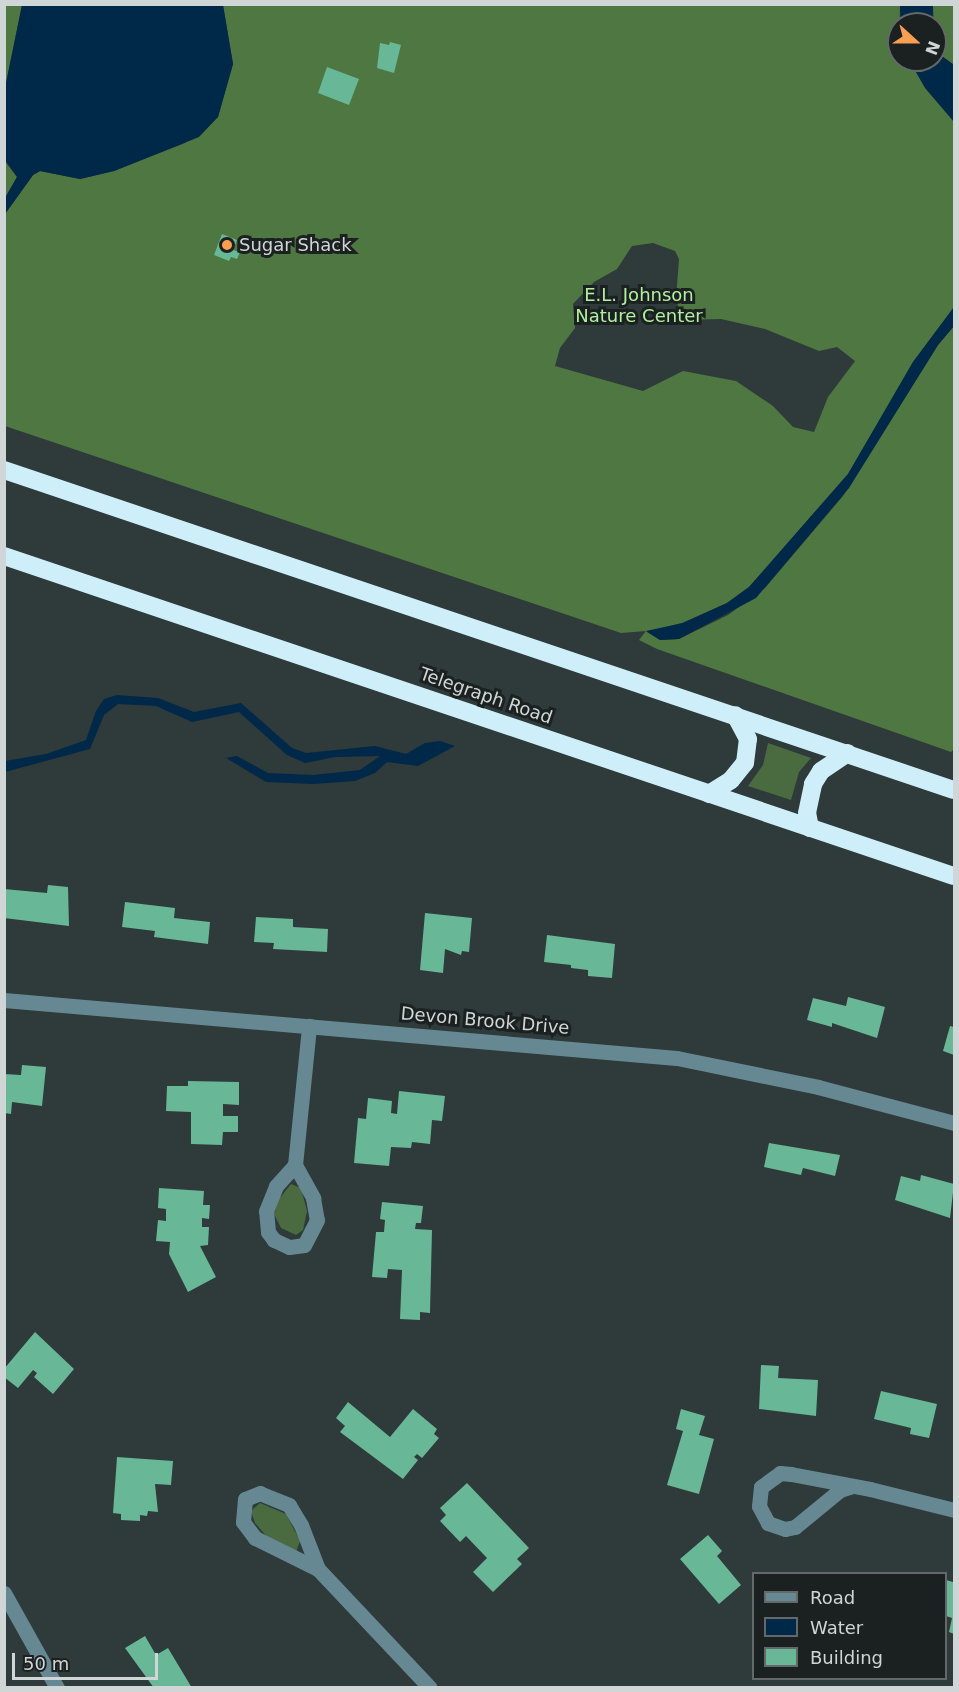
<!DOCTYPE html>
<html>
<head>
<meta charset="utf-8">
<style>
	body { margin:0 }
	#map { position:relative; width:959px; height:1692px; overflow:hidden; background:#2f3a3a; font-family:"DejaVu Sans",sans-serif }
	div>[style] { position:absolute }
	.green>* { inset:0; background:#4a6b3f }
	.forest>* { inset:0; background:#4e7741 }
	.water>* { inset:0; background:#002848 }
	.building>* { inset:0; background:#68b797 }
	.minor>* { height:15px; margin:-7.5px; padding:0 7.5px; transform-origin:7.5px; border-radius:7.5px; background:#668893 }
	.highway>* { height:18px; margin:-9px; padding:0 9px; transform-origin:9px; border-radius:9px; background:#ceeffa }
	.dots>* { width:16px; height:16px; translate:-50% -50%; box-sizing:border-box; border:3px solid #1b2020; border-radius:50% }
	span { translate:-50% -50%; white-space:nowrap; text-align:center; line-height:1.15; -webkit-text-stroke:6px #1b2020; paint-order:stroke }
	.poi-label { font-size:18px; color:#cfd6d5 }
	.left { translate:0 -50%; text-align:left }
	.park-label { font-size:18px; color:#b2ef9f }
	.street-label { font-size:18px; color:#cfd6d5 }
	.frame { position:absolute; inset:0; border:6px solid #cfd6d5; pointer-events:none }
	.legend { position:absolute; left:752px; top:1572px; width:195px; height:108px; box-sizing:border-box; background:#1b2020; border:2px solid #636968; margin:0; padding:8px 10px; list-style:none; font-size:18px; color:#cfd6d5 }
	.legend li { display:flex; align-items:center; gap:12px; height:30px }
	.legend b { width:30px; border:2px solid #636968 }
	.north { position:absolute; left:887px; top:12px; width:60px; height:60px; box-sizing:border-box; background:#1b2020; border:2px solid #636968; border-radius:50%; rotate:111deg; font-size:16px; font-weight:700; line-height:24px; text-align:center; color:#cfd6d5 }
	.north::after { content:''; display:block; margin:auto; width:21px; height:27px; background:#fc9e52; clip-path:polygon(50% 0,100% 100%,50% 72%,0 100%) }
	.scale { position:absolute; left:12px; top:1653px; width:146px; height:27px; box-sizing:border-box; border:3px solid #cfd6d5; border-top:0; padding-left:8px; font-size:18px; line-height:21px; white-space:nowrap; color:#cfd6d5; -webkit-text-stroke:4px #1b2020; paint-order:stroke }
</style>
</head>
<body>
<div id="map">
	<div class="green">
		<i style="clip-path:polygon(768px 743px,811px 758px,799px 772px,791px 800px,748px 786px,763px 765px)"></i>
		<i style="clip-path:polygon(291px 1184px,301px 1188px,307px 1211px,303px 1230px,296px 1235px,281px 1228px,274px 1214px,279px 1199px)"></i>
		<i style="clip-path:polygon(260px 1503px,286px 1514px,300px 1541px,296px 1552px,269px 1539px,255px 1523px,251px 1511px)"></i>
	</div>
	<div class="forest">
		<i style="clip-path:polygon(5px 5px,22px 5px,5px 88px)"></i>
		<i style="clip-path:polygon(evenodd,223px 5px,900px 5px,899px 60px,909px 60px,954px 122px,954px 307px,913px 362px,848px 474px,749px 587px,727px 603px,682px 623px,647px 632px,660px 640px,679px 639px,728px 615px,765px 588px,843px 496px,938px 345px,954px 326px,954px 749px,951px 752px,657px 649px,639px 640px,646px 631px,621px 633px,5px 426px,5px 214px,33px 175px,40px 171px,80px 179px,114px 171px,185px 143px,218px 117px,233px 64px,223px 5px,653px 243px,675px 251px,679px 259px,676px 299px,682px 320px,721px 319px,765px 329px,819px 351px,837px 347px,855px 361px,828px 397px,814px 432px,793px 427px,773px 406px,736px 381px,683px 371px,643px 391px,555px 366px,560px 348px,575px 328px,573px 304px,594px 282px,617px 269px,632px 246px,653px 243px)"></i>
		<i style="clip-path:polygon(933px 5px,954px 5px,954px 65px,935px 51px)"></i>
		<i style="clip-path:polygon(4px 160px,17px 177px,5px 198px,4px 198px)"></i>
	</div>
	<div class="water">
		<i style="clip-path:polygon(22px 5px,223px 5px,233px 64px,218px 117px,199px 137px,114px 171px,80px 179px,40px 171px,33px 175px,5px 214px,5px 198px,17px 177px,5px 160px,5px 88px)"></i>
		<i style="clip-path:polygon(900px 5px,933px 5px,932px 24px,901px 24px)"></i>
		<i style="clip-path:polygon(935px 51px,954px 65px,954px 122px,925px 88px,909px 60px,935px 60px)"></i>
		<i style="clip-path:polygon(954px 307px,954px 326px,938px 345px,849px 488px,756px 598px,679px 639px,660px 640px,646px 631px,683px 623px,727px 603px,749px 587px,848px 474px,913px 362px)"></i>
		<i style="clip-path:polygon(117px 695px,158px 698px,194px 712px,241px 703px,292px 748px,306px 753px,375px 746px,406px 754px,425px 743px,440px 741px,455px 746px,418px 766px,387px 762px,375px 773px,355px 781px,313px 784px,266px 782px,226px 758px,237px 756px,268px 773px,313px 775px,360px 770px,380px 756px,335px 757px,305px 763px,287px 755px,239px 712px,192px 722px,156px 706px,118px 704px,104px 715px,90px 749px,5px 772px,5px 761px,46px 754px,86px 740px,96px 711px,104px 699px)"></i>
	</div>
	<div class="building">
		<i style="clip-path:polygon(390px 42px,401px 45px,394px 73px,377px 68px,380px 43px,389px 45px)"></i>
		<i style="clip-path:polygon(327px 67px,359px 79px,349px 105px,318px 93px)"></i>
		<i style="clip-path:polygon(222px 234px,237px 240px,233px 250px,240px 252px,237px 259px,231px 257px,229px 261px,214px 255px)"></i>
		<i style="clip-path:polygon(48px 885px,68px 887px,69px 926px,4px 918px,4px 889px,47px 893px)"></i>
		<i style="clip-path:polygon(125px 902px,175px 908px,174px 918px,210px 922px,208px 944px,154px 937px,155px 931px,122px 927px)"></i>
		<i style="clip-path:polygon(425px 913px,472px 918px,469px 952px,462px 951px,461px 955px,445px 949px,443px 973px,420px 970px)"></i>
		<i style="clip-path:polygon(256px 917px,293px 919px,293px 927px,328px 929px,327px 952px,273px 949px,274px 943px,254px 942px)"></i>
		<i style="clip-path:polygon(547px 935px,615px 944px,612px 978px,588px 976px,588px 970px,571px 968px,571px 965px,544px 962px)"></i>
		<i style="clip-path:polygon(848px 997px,885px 1007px,877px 1038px,832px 1023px,832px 1027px,807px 1020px,813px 998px,846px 1006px)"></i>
		<i style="clip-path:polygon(950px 1026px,954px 1027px,954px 1055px,943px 1051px)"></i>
		<i style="clip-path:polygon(22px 1065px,46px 1067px,42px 1106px,12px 1102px,11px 1114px,4px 1113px,4px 1074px,21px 1075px)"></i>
		<i style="clip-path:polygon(188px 1081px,239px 1082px,239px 1105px,223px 1104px,223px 1116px,238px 1116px,238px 1132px,223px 1132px,222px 1145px,191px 1144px,191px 1112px,166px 1111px,167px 1086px,188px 1086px)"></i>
		<i style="clip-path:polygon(399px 1091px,445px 1096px,442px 1121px,432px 1120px,430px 1144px,412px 1142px,411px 1148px,391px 1147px,389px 1166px,354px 1163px,358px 1118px,366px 1119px,368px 1098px,392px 1101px,391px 1113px,397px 1114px)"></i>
		<i style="clip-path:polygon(769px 1143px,840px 1155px,835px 1176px,803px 1168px,801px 1175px,764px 1167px)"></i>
		<i style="clip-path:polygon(921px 1175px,954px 1184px,950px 1218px,895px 1200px,901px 1176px,920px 1181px)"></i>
		<i style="clip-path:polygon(159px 1188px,204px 1191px,203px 1205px,210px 1205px,209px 1219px,202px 1218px,202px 1227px,209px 1227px,208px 1245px,200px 1246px,216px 1277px,188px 1292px,169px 1254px,170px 1242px,156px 1241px,158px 1220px,166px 1221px,166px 1209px,158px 1208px)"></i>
		<i style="clip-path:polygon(382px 1202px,423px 1206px,421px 1223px,416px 1223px,415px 1229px,432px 1230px,430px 1313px,420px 1312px,420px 1320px,400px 1319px,402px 1270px,388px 1269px,387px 1278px,372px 1277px,376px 1232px,384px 1232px,385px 1220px,380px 1219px)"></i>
		<i style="clip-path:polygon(35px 1332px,74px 1369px,53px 1394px,34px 1377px,37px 1373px,33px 1370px,18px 1388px,4px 1377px,4px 1369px)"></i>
		<i style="clip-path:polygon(761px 1365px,779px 1366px,778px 1378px,818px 1380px,816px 1416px,759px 1409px)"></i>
		<i style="clip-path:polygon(881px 1391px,937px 1404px,929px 1438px,910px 1434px,911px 1428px,874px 1419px)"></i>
		<i style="clip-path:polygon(348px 1402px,390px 1437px,413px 1409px,437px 1429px,434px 1434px,439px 1438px,422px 1458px,417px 1454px,414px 1457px,418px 1460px,403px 1479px,340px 1432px,345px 1426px,336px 1418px)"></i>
		<i style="clip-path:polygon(681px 1409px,705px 1416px,699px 1435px,714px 1439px,699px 1494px,667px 1485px,683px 1431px,676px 1429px)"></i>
		<i style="clip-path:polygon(117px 1457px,173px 1461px,171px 1485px,155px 1484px,158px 1512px,148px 1511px,147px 1516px,140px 1515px,140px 1521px,121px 1520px,121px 1514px,113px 1513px)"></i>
		<i style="clip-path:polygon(467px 1483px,529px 1548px,517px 1559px,522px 1564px,493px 1592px,473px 1572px,487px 1558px,466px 1536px,460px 1542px,440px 1521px,446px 1515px,440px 1508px)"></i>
		<i style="clip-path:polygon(708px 1535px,722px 1551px,717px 1556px,741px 1585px,719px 1604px,680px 1559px)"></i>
		<i style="clip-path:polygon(946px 1580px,953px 1582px,954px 1589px,954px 1634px,949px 1632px,952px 1618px,946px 1616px)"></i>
		<i style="clip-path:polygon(145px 1636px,156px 1655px,168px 1648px,192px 1688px,154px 1688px,125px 1648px)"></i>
	</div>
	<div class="minor">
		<i style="left:4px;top:1000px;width:675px;rotate:4.93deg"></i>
		<i style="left:677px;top:1058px;width:144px;rotate:11.6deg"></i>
		<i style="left:818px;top:1087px;width:141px;rotate:14.8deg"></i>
		<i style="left:295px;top:1165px;width:38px;rotate:61deg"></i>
		<i style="left:313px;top:1198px;width:22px;rotate:80deg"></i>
		<i style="left:317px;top:1220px;width:28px;rotate:117deg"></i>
		<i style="left:304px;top:1245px;width:15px;rotate:172deg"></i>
		<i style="left:289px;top:1247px;width:17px;rotate:-155deg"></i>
		<i style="left:274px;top:1240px;width:10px;rotate:-127deg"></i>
		<i style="left:268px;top:1232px;width:21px;rotate:-95deg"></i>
		<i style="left:266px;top:1211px;width:27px;rotate:-68deg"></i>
		<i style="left:276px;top:1186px;width:28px;rotate:-48deg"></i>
		<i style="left:295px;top:1165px;width:140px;rotate:-84.2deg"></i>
		<i style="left:852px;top:1486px;width:13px;rotate:162deg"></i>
		<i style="left:840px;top:1490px;width:58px;rotate:140.6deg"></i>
		<i style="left:795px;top:1527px;width:10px;rotate:169deg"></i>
		<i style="left:785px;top:1529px;width:18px;rotate:-161deg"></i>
		<i style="left:768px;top:1523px;width:19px;rotate:-118deg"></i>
		<i style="left:759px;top:1506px;width:19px;rotate:-84deg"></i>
		<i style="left:761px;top:1487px;width:24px;rotate:-36deg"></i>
		<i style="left:780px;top:1473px;width:11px;rotate:5deg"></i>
		<i style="left:791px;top:1474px;width:80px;rotate:10.8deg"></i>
		<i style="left:870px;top:1489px;width:87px;rotate:14deg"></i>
		<i style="left:318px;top:1569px;width:47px;rotate:-111.1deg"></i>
		<i style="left:301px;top:1525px;width:23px;rotate:-121deg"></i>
		<i style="left:289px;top:1505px;width:31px;rotate:-158deg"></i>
		<i style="left:260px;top:1493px;width:16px;rotate:158deg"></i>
		<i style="left:245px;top:1499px;width:23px;rotate:95deg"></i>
		<i style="left:243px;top:1522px;width:20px;rotate:53deg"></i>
		<i style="left:255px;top:1538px;width:70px;rotate:26.2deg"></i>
		<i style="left:318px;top:1569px;width:163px;rotate:46.7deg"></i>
		<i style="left:4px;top:1593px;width:109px;rotate:60.8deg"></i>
	</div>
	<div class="highway">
		<i style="left:4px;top:470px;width:1002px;rotate:18.62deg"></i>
		<i style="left:4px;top:556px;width:1002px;rotate:18.62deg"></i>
		<i style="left:709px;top:794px;width:26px;rotate:-32deg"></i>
		<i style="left:731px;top:780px;width:22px;rotate:-51deg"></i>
		<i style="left:745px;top:763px;width:24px;rotate:-83deg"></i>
		<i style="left:748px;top:739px;width:27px;rotate:-118deg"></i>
		<i style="left:810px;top:828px;width:15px;rotate:-101deg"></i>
		<i style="left:807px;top:813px;width:30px;rotate:-78deg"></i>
		<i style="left:813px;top:784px;width:15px;rotate:-58deg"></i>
		<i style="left:821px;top:771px;width:32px;rotate:-34deg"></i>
	</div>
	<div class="dots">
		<i style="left:227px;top:245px;background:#fc9e52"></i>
	</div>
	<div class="poi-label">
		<span class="left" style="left:239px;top:245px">Sugar Shack</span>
	</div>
	<div class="park-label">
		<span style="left:639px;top:306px">E.L. Johnson<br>Nature Center</span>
	</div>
	<div class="street-label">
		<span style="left:486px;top:696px;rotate:19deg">Telegraph Road</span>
		<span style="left:485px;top:1021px;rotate:5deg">Devon Brook Drive</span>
	</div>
	<div class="frame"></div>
	<ul class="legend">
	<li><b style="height:8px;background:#668893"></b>Road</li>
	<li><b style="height:16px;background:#002848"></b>Water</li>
	<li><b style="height:16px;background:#68b797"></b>Building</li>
	</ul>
	<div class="north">N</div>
	<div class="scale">50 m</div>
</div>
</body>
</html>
